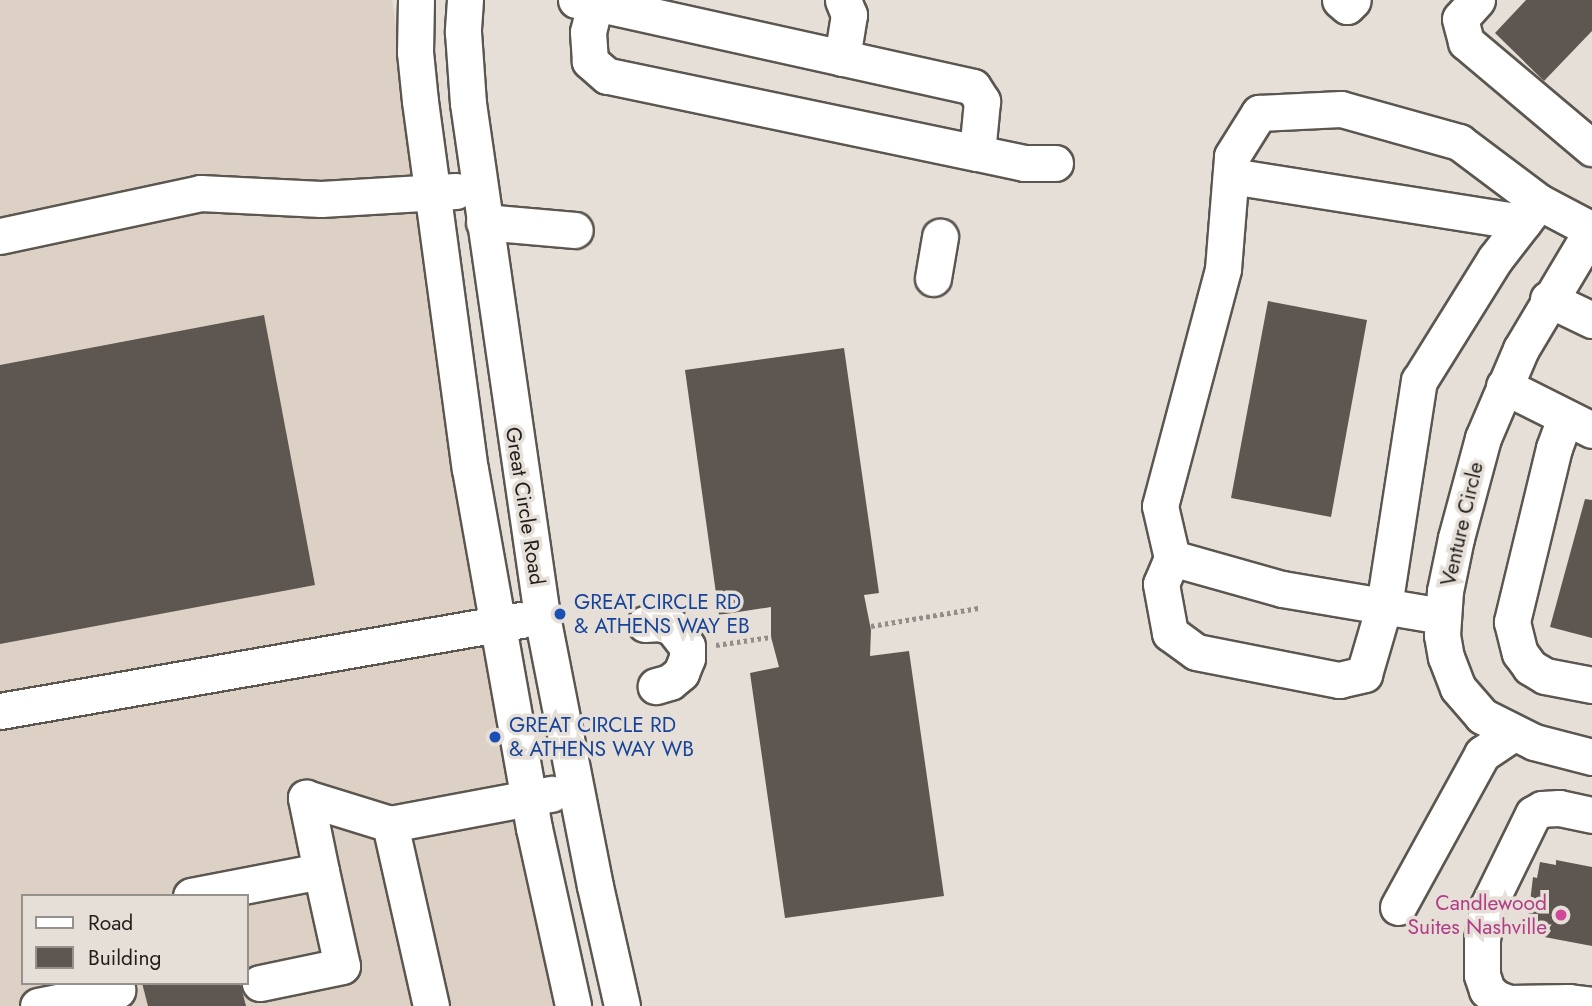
<!DOCTYPE html>
<html>
<head>
<meta charset="utf-8">
<style>
	body { margin:0 }
	#map { position:relative; width:1592px; height:1006px; overflow:hidden; background:#e5dfd7; font-family:Jost,sans-serif }
	div>[style] { position:absolute }
	.built>* { inset:0; background:#dcd1c4 }
	.building>* { inset:0; background:#5d5651 }
	.path>* { height:4.5px; margin-top:-2.25px; transform-origin:0; background:repeating-linear-gradient(90deg,#928d88 0 3.5px,transparent 0 7px) }
	.roads { filter:drop-shadow(2px 0 #5b5650) drop-shadow(-2px 0 #5b5650) drop-shadow(0 2px #5b5650) drop-shadow(0 -2px #5b5650) }
	.minor>* { height:35px; margin:-17.5px; padding:0 17.5px; transform-origin:17.5px; border-radius:17.5px; background:#fff }
	.dots>* { width:19px; height:19px; translate:-50% -50%; box-sizing:border-box; border:4px solid #e5dfd7; border-radius:50% }
	span { translate:-50% -50%; white-space:nowrap; text-align:center; line-height:1.15; -webkit-text-stroke:7px #e5dfd7; paint-order:stroke }
	.street-label { font-size:21px; color:#201d1b }
	.transit-label { font-size:21px; color:#164399 }
	.left { translate:0 -50%; text-align:left }
	.hotel-label { font-size:21px; color:#b23c85 }
	.right { translate:-100% -50%; text-align:right }
	.legend { position:absolute; left:21px; top:894px; width:228px; height:91px; box-sizing:border-box; background:#e5dfd7; border:2px solid #96918c; margin:0; padding:9px 12px; list-style:none; font-size:21px; color:#201d1b }
	.legend li { display:flex; align-items:center; gap:14px; height:35px }
	.legend b { width:35px; border:2px solid #96918c }
</style>
</head>
<body>
<div id="map">
	<div class="built">
		<i style="clip-path:polygon(evenodd,0 0,392px 0,440px 351px,557px 1006px,0 1006px,0 0,23px 896px,247px 896px,247px 983px,23px 983px,23px 896px)"></i>
	</div>
	<div class="building">
		<i style="clip-path:polygon(1526px 0,1592px 0,1592px 31px,1544px 81px,1495px 33px)"></i>
		<i style="clip-path:polygon(1268px 301px,1367px 320px,1331px 517px,1231px 498px)"></i>
		<i style="clip-path:polygon(264px 315px,315px 585px,0 644px,0 365px)"></i>
		<i style="clip-path:polygon(844px 348px,879px 593px,864px 595px,871px 630px,870px 656px,909px 651px,944px 896px,785px 918px,750px 673px,779px 667px,771px 637px,771px 607px,719px 615px,685px 370px)"></i>
		<i style="clip-path:polygon(1585px 499px,1592px 500px,1592px 638px,1550px 627px)"></i>
		<i style="clip-path:polygon(1556px 860px,1592px 867px,1592px 946px,1539px 936px,1540px 929px,1527px 927px,1533px 877px,1537px 878px,1540px 862px,1556px 865px)"></i>
		<i style="clip-path:polygon(142px 983px,240px 983px,246px 1006px,148px 1006px)"></i>
	</div>
	<div class="path">
		<i style="left:871px;top:626px;width:109px;rotate:-9.5deg"></i>
		<i style="left:716px;top:645px;width:56px;rotate:-8.3deg"></i>
	</div>
	<div class="roads">
		<div class="minor">
			<i style="left:416px;top:0;width:52px;rotate:91.1deg"></i>
			<i style="left:415px;top:52px;width:49px;rotate:84.2deg"></i>
			<i style="left:420px;top:101px;width:371px;rotate:82.3deg"></i>
			<i style="left:470px;top:469px;width:365px;rotate:79.9deg"></i>
			<i style="left:534px;top:828px;width:182px;rotate:77.6deg"></i>
			<i style="left:465px;top:0;width:32px;rotate:94deg"></i>
			<i style="left:463px;top:32px;width:71px;rotate:86deg"></i>
			<i style="left:468px;top:103px;width:518px;rotate:81.79deg"></i>
			<i style="left:542px;top:616px;width:275px;rotate:78.9deg"></i>
			<i style="left:595px;top:886px;width:123px;rotate:77.3deg"></i>
			<i style="left:576px;top:0;width:19px;rotate:9deg"></i>
			<i style="left:595px;top:3px;width:387px;rotate:12.5deg"></i>
			<i style="left:973px;top:87px;width:17px;rotate:57deg"></i>
			<i style="left:982px;top:101px;width:52px;rotate:95.5deg"></i>
			<i style="left:977px;top:153px;width:378px;rotate:-168.2deg"></i>
			<i style="left:607px;top:76px;width:23px;rotate:-139deg"></i>
			<i style="left:590px;top:61px;width:29px;rotate:-94deg"></i>
			<i style="left:588px;top:32px;width:30px;rotate:-76deg"></i>
			<i style="left:595px;top:3px;width:3px;rotate:-72deg"></i>
			<i style="left:1340px;top:0;width:9px;rotate:41deg"></i>
			<i style="left:1347px;top:6px;width:8px;rotate:-45deg"></i>
			<i style="left:1477px;top:0;width:25px;rotate:132deg"></i>
			<i style="left:1460px;top:19px;width:24px;rotate:75deg"></i>
			<i style="left:1466px;top:42px;width:165px;rotate:40.1deg"></i>
			<i style="left:842px;top:58px;width:44px;rotate:-80.8deg"></i>
			<i style="left:849px;top:15px;width:16px;rotate:-112deg"></i>
			<i style="left:977px;top:153px;width:48px;rotate:12deg"></i>
			<i style="left:1024px;top:163px;width:31px"></i>
			<i style="left:1231px;top:176px;width:296px;rotate:9deg"></i>
			<i style="left:484px;top:222px;width:91px;rotate:5deg"></i>
			<i style="left:1592px;top:230px;width:139px;rotate:120.8deg"></i>
			<i style="left:1521px;top:349px;width:97px;rotate:113.1deg"></i>
			<i style="left:1483px;top:438px;width:104px;rotate:105.1deg"></i>
			<i style="left:1456px;top:538px;width:54px;rotate:101.7deg"></i>
			<i style="left:1445px;top:591px;width:44px;rotate:93.9deg"></i>
			<i style="left:1442px;top:635px;width:22px;rotate:80deg"></i>
			<i style="left:1446px;top:657px;width:33px;rotate:69deg"></i>
			<i style="left:1458px;top:688px;width:37px;rotate:49deg"></i>
			<i style="left:1482px;top:716px;width:58px;rotate:26.6deg"></i>
			<i style="left:1534px;top:742px;width:60px;rotate:14.5deg"></i>
			<i style="left:0;top:236px;width:205px;rotate:-12.1deg"></i>
			<i style="left:200px;top:193px;width:121px;rotate:2.8deg"></i>
			<i style="left:321px;top:199px;width:135px;rotate:-3.4deg"></i>
			<i style="left:933px;top:278px;width:42px;rotate:-80.3deg"></i>
			<i style="left:1548px;top:299px;width:49px;rotate:25.5deg"></i>
			<i style="left:1504px;top:386px;width:98px;rotate:26.6deg"></i>
			<i style="left:1565px;top:418px;width:32px;rotate:110deg"></i>
			<i style="left:1554px;top:448px;width:179px;rotate:103.6deg"></i>
			<i style="left:1512px;top:622px;width:32px;rotate:76deg"></i>
			<i style="left:1520px;top:653px;width:17px;rotate:54deg"></i>
			<i style="left:1530px;top:667px;width:17px;rotate:31deg"></i>
			<i style="left:1545px;top:676px;width:48px;rotate:10.8deg"></i>
			<i style="left:1172px;top:558px;width:28px;rotate:113deg"></i>
			<i style="left:1161px;top:584px;width:50px;rotate:79.6deg"></i>
			<i style="left:1170px;top:633px;width:32px;rotate:36deg"></i>
			<i style="left:1196px;top:652px;width:146px;rotate:11.1deg"></i>
			<i style="left:1339px;top:680px;width:26px;rotate:-13deg"></i>
			<i style="left:1364px;top:674px;width:71px;rotate:-73.6deg"></i>
			<i style="left:1384px;top:606px;width:228px;rotate:-81.2deg"></i>
			<i style="left:1419px;top:381px;width:144px;rotate:-58.1deg"></i>
			<i style="left:1495px;top:259px;width:72px;rotate:-52.3deg"></i>
			<i style="left:1442px;top:616px;width:162px;rotate:-170.4deg"></i>
			<i style="left:1282px;top:589px;width:114px;rotate:-164.3deg"></i>
			<i style="left:1172px;top:558px;width:53px;rotate:-103deg"></i>
			<i style="left:1160px;top:506px;width:245px;rotate:-75.1deg"></i>
			<i style="left:1223px;top:269px;width:113px;rotate:-85.4deg"></i>
			<i style="left:1232px;top:156px;width:51px;rotate:-57.9deg"></i>
			<i style="left:1259px;top:113px;width:82px;rotate:-2.8deg"></i>
			<i style="left:1341px;top:109px;width:123px;rotate:15.6deg"></i>
			<i style="left:1459px;top:142px;width:100px;rotate:36.9deg"></i>
			<i style="left:1539px;top:202px;width:60px;rotate:27.8deg"></i>
			<i style="left:645px;top:624px;width:14px;rotate:-4deg"></i>
			<i style="left:659px;top:623px;width:14px;rotate:17deg"></i>
			<i style="left:672px;top:627px;width:24px;rotate:52deg"></i>
			<i style="left:687px;top:646px;width:12px;rotate:90deg"></i>
			<i style="left:687px;top:658px;width:16px;rotate:112deg"></i>
			<i style="left:681px;top:673px;width:14px;rotate:141deg"></i>
			<i style="left:670px;top:682px;width:15px;rotate:164deg"></i>
			<i style="left:0;top:711px;width:529px;rotate:-9.91deg"></i>
			<i style="left:1592px;top:815px;width:34px;rotate:-168deg"></i>
			<i style="left:1559px;top:808px;width:17px;rotate:177deg"></i>
			<i style="left:1542px;top:809px;width:10px;rotate:151deg"></i>
			<i style="left:1533px;top:814px;width:105px;rotate:116.1deg"></i>
			<i style="left:1487px;top:908px;width:32px;rotate:99deg"></i>
			<i style="left:1482px;top:940px;width:35px;rotate:90deg"></i>
			<i style="left:1482px;top:975px;width:16px;rotate:72deg"></i>
			<i style="left:1487px;top:990px;width:12px;rotate:42deg"></i>
			<i style="left:1496px;top:998px;width:14px;rotate:21deg"></i>
			<i style="left:1509px;top:1003px;width:60px;rotate:-1deg"></i>
			<i style="left:1569px;top:1002px;width:23px;rotate:7deg"></i>
			<i style="left:321px;top:871px;width:75px;rotate:-101.6deg"></i>
			<i style="left:306px;top:798px;width:88px;rotate:17.2deg"></i>
			<i style="left:191px;top:896px;width:132px;rotate:-10.9deg"></i>
			<i style="left:321px;top:871px;width:97px;rotate:77.5deg"></i>
			<i style="left:342px;top:966px;width:84px;rotate:168.3deg"></i>
			<i style="left:1398px;top:907px;width:175px;rotate:-61.2deg"></i>
			<i style="left:1482px;top:754px;width:36px;rotate:-34deg"></i>
			<i style="left:38px;top:1006px;width:81px;rotate:-11.4deg"></i>
			<i style="left:117px;top:990px;width:7px;rotate:-106deg"></i>
			<i style="left:431px;top:1006px;width:187px;rotate:-102.7deg"></i>
			<i style="left:390px;top:824px;width:164px;rotate:-10.6deg"></i>
		</div>
	</div>
	<div class="dots">
		<i style="left:560px;top:614px;background:#1a4fb4"></i>
		<i style="left:495px;top:737px;background:#1a4fb4"></i>
		<i style="left:1561px;top:915px;background:#d1479c"></i>
	</div>
	<div class="street-label">
		<span style="left:525px;top:506px;rotate:81deg">Great Circle Road</span>
		<span style="left:1462px;top:524px;rotate:-77deg">Venture Circle</span>
	</div>
	<div class="transit-label">
		<span class="left" style="left:574px;top:614px">GREAT CIRCLE RD<br>&amp; ATHENS WAY EB</span>
		<span class="left" style="left:509px;top:737px">GREAT CIRCLE RD<br>&amp; ATHENS WAY WB</span>
	</div>
	<div class="hotel-label">
		<span class="right" style="left:1547px;top:915px">Candlewood<br>Suites Nashville</span>
	</div>
	<ul class="legend">
	<li><b style="height:9px;background:#fff"></b>Road</li>
	<li><b style="height:19px;background:#5d5651"></b>Building</li>
	</ul>
</div>
</body>
</html>
